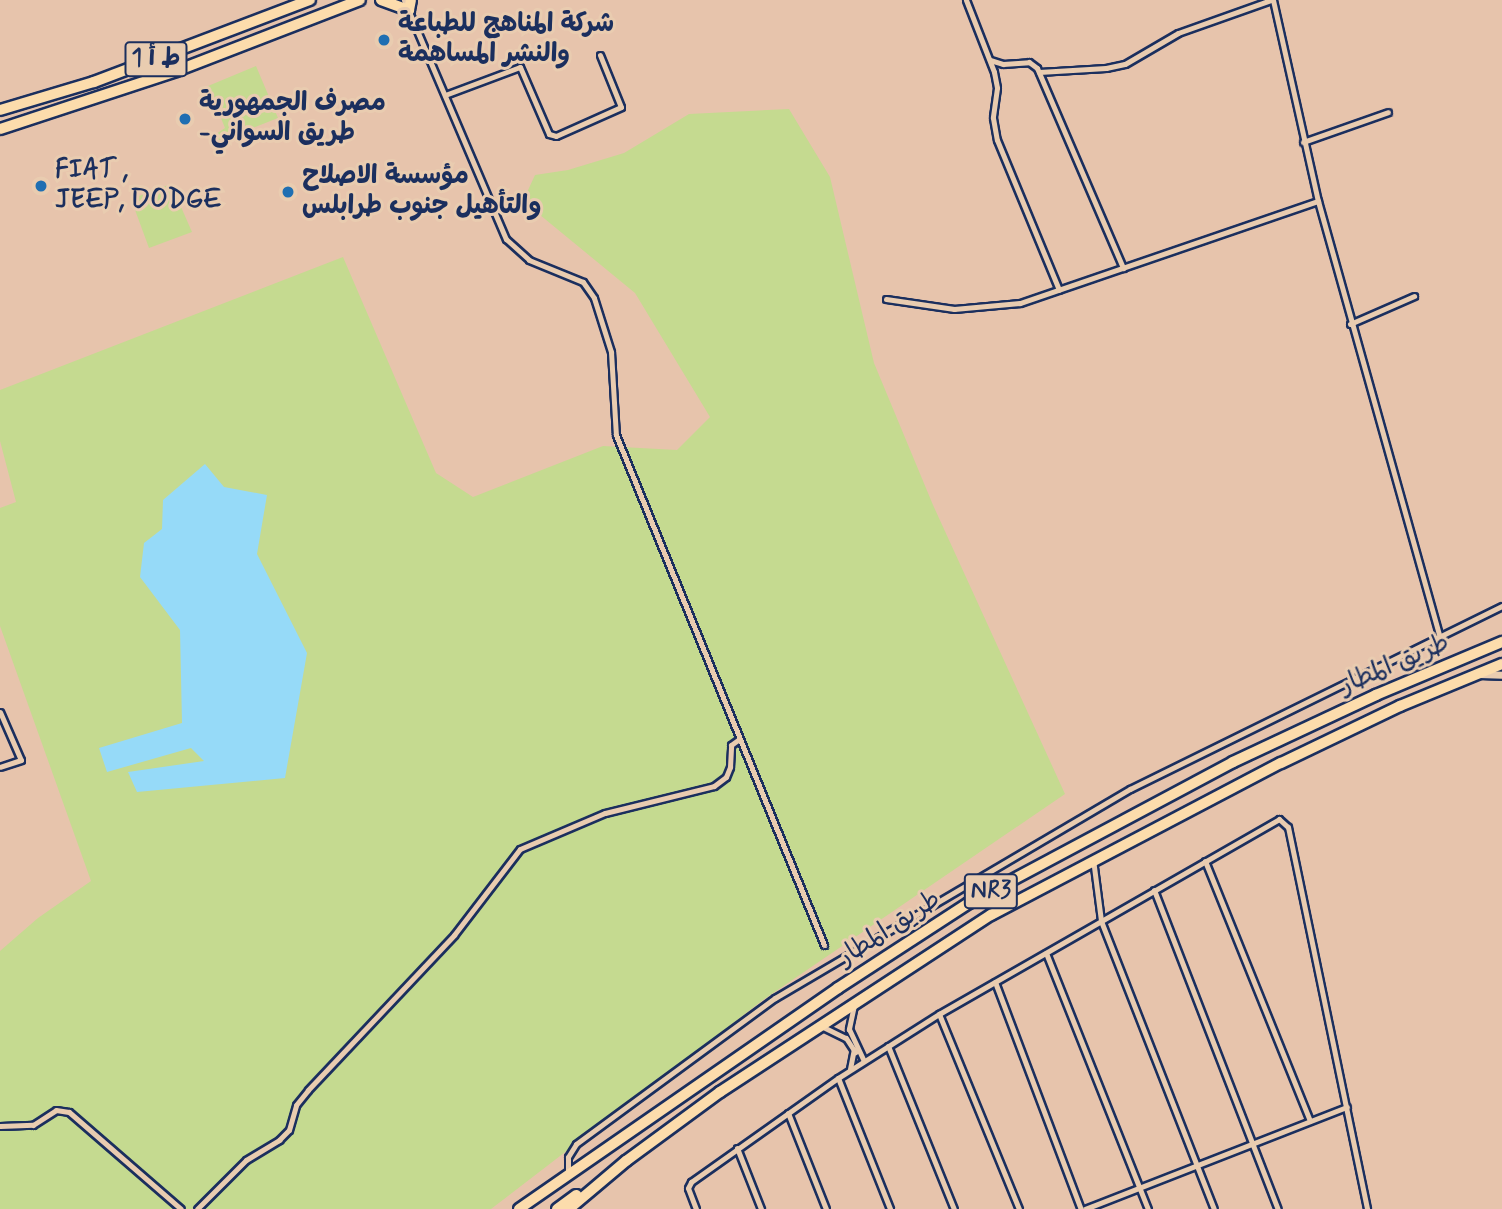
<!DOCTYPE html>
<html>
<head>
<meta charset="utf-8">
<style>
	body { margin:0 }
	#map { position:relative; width:1502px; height:1209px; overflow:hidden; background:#e7c4ac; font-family:Mynerve,"Playpen Sans Arabic",sans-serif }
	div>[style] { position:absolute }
	.green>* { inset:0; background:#c5da90 }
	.water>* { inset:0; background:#96daf8 }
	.roads { filter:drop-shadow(2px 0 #1b2f5e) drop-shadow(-2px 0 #1b2f5e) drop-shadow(0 2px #1b2f5e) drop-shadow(0 -2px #1b2f5e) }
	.street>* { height:5px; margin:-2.5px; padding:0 2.5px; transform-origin:2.5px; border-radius:2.5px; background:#e9ccb0 }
	.secondary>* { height:7px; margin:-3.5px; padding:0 3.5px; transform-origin:3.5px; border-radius:3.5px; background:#e9ccb0 }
	.highway>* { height:10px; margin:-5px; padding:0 5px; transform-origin:5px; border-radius:5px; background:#fcdcac }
	.dots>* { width:19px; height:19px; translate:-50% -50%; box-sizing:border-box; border:4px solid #e9ccb0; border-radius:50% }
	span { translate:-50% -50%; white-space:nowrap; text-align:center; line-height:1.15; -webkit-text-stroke:6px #e9ccb0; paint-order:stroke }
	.shield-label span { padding:2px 5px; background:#e9ccb0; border:2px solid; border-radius:5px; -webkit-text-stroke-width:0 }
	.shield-label { font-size:24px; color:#1b2f5e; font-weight:700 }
	.poi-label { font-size:26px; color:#1b2f5e; font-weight:700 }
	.left { translate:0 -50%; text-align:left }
	.street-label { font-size:26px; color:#1b2f5e }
</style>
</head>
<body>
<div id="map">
	<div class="green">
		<i style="clip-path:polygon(256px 66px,278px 118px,218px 142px,216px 134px,225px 128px,208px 86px)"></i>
		<i style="clip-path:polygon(789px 109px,830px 177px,874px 363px,933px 505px,1065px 794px,763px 1000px,491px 1209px,0 1209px,0 951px,38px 918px,91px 881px,0 626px,0 508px,16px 502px,0 441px,0 390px,343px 257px,436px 473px,473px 497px,603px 446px,677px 450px,710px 417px,635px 293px,523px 201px,535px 175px,568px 170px,624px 153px,689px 114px)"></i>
		<i style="clip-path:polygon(171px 184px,192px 232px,149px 248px,131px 199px)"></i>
	</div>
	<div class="water">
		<i style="clip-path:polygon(205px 464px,224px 487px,267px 495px,257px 554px,307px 653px,285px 778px,137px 792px,128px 772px,204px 761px,191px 748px,107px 772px,99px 748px,182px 723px,180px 630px,140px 577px,144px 543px,162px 529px,163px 500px)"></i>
	</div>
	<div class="roads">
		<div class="street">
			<i style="left:404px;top:0;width:260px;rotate:66.9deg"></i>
			<i style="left:506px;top:239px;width:31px;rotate:42deg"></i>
			<i style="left:529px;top:260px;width:58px;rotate:22.2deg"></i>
			<i style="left:583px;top:282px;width:19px;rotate:55deg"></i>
			<i style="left:594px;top:298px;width:57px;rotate:72.5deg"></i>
			<i style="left:611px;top:352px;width:83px;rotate:86.6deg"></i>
			<i style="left:616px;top:435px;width:551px;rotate:67.81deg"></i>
			<i style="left:966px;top:0;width:77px;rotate:68.7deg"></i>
			<i style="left:994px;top:72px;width:16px;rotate:79deg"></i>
			<i style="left:997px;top:88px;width:30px;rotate:98deg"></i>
			<i style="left:993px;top:118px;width:22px;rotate:80deg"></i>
			<i style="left:997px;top:140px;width:162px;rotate:67.5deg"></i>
			<i style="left:1273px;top:0;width:206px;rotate:77.4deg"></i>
			<i style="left:1318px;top:201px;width:451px;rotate:74.4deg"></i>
			<i style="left:990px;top:60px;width:14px;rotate:17deg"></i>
			<i style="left:1003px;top:64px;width:26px;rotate:-4deg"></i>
			<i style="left:1029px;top:62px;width:10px;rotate:37deg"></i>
			<i style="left:1037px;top:68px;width:218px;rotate:66.7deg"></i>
			<i style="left:1039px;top:72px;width:67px;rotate:-3.4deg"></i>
			<i style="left:1106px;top:68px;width:19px;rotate:-12deg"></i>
			<i style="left:1125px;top:64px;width:61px;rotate:-30.3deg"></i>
			<i style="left:1178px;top:33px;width:99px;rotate:-19.5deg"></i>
			<i style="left:445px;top:95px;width:80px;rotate:-20.5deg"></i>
			<i style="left:520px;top:67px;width:73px;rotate:66.6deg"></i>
			<i style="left:549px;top:134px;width:7px;rotate:16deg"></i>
			<i style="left:556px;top:136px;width:71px;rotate:-24deg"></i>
			<i style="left:621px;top:107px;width:56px;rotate:-112deg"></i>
			<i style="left:1303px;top:142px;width:90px;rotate:-19.4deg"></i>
			<i style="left:886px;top:299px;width:69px;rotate:8.4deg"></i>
			<i style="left:954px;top:309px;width:66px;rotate:-5.2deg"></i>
			<i style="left:1020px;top:303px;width:315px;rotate:-18.9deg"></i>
			<i style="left:1350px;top:324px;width:70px;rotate:-23.6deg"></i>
			<i style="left:0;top:712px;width:52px;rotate:66.4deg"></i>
			<i style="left:21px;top:760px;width:22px;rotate:162deg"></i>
			<i style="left:1093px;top:859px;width:63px;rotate:82.6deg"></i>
			<i style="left:1101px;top:921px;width:309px;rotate:68.6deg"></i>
			<i style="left:1205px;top:861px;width:280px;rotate:68deg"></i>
			<i style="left:1154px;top:890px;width:342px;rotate:68.8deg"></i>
			<i style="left:1046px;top:953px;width:276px;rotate:68.3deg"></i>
			<i style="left:995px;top:982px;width:243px;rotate:69.3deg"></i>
			<i style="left:854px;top:1005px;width:25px;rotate:102deg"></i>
			<i style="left:849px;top:1029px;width:35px;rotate:65deg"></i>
			<i style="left:939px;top:1014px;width:211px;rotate:67.7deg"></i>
			<i style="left:823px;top:1027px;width:25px;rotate:26deg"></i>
			<i style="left:846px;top:1038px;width:17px;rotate:57deg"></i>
			<i style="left:888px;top:1046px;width:176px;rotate:68deg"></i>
			<i style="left:850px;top:1069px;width:20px;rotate:-79deg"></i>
			<i style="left:838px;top:1078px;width:141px;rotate:68.3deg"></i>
			<i style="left:788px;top:1113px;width:103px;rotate:68.4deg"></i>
			<i style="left:0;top:1126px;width:33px;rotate:-2deg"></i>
			<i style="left:33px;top:1125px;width:27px;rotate:-33deg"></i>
			<i style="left:56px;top:1110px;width:13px;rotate:9deg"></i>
			<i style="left:69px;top:1112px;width:148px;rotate:40.9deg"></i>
			<i style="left:737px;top:1148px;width:66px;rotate:68.5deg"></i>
			<i style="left:568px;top:1174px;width:17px;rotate:-90deg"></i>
			<i style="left:568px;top:1157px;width:15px;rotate:-58deg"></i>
			<i style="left:576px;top:1144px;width:247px;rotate:-36.3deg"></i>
			<i style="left:775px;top:998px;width:412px;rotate:-30.5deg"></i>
			<i style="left:1130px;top:789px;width:415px;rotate:-26.2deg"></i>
			<i style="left:197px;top:1209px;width:69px;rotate:-45deg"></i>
			<i style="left:246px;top:1160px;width:39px;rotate:-31deg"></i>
			<i style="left:279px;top:1140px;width:14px;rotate:-45deg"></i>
			<i style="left:289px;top:1130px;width:26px;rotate:-74deg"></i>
			<i style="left:296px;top:1105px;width:19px;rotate:-51deg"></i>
			<i style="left:308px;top:1090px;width:213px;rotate:-46.7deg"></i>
			<i style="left:454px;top:935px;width:108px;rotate:-52.5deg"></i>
			<i style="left:520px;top:849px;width:92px;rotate:-23deg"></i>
			<i style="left:605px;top:813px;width:112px;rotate:-13.9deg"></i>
			<i style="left:714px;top:786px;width:15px;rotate:-37deg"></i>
			<i style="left:726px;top:777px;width:11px;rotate:-68deg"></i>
			<i style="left:730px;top:767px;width:22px;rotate:-87deg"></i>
			<i style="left:731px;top:745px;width:9px;rotate:-36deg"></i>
			<i style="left:696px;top:1209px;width:22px;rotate:-111deg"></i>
			<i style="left:688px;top:1188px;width:7px;rotate:-63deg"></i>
			<i style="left:691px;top:1182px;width:180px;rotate:-35.3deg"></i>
			<i style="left:838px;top:1078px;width:120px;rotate:-32.4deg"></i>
			<i style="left:939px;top:1014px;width:392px;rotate:-29.8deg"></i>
			<i style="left:1279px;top:819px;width:12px;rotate:42deg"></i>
			<i style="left:1288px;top:827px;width:390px;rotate:78.3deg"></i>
			<i style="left:1085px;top:1209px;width:281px;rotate:-21.3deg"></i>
		</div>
		<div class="secondary">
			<i style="left:1479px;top:674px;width:23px;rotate:2deg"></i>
		</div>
		<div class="highway">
			<i style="left:381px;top:0;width:30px;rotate:20deg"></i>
			<i style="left:409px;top:10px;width:10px;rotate:-79deg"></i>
			<i style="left:0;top:110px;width:98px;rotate:-16.6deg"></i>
			<i style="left:94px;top:82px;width:231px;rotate:-20.8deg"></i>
			<i style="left:0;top:129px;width:185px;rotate:-18.2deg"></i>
			<i style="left:176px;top:71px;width:197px;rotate:-21.1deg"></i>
			<i style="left:519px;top:1209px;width:388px;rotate:-34.7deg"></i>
			<i style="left:838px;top:988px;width:156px;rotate:-33deg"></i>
			<i style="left:969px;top:903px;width:299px;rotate:-28.1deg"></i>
			<i style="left:1233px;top:762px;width:158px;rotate:-25.1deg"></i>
			<i style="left:1376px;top:695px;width:137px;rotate:-22.8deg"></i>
			<i style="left:557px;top:1209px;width:24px;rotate:-36deg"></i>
			<i style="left:569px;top:1209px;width:75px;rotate:-40.1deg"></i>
			<i style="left:626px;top:1161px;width:117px;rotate:-36.3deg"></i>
			<i style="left:720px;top:1092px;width:324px;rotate:-33.2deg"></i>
			<i style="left:991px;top:915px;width:327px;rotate:-27.7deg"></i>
			<i style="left:1281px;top:763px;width:132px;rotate:-25.6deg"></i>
			<i style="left:1400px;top:706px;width:110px;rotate:-22.4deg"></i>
		</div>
	</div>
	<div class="dots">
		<i style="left:384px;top:40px;background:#1f6fb2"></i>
		<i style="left:185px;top:119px;background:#1f6fb2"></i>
		<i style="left:41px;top:186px;background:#1f6fb2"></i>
		<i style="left:288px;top:192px;background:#1f6fb2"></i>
	</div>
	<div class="shield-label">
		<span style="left:156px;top:59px">ط أ 1</span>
		<span style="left:991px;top:891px">NR3</span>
	</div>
	<div class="poi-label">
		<span class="left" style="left:398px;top:40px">شركة المناهج للطباعة<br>والنشر المساهمة</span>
		<span class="left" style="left:199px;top:119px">مصرف الجمهورية<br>-طريق السواني</span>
		<span class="left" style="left:55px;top:186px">FIAT ,<br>JEEP, DODGE</span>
		<span class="left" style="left:302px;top:192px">مؤسسة الاصلاح<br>والتأهيل جنوب طرابلس</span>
	</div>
	<div class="street-label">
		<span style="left:1395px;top:665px;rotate:-23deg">طريق المطار</span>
		<span style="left:890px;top:929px;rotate:-33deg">طريق المطار</span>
	</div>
</div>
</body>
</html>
